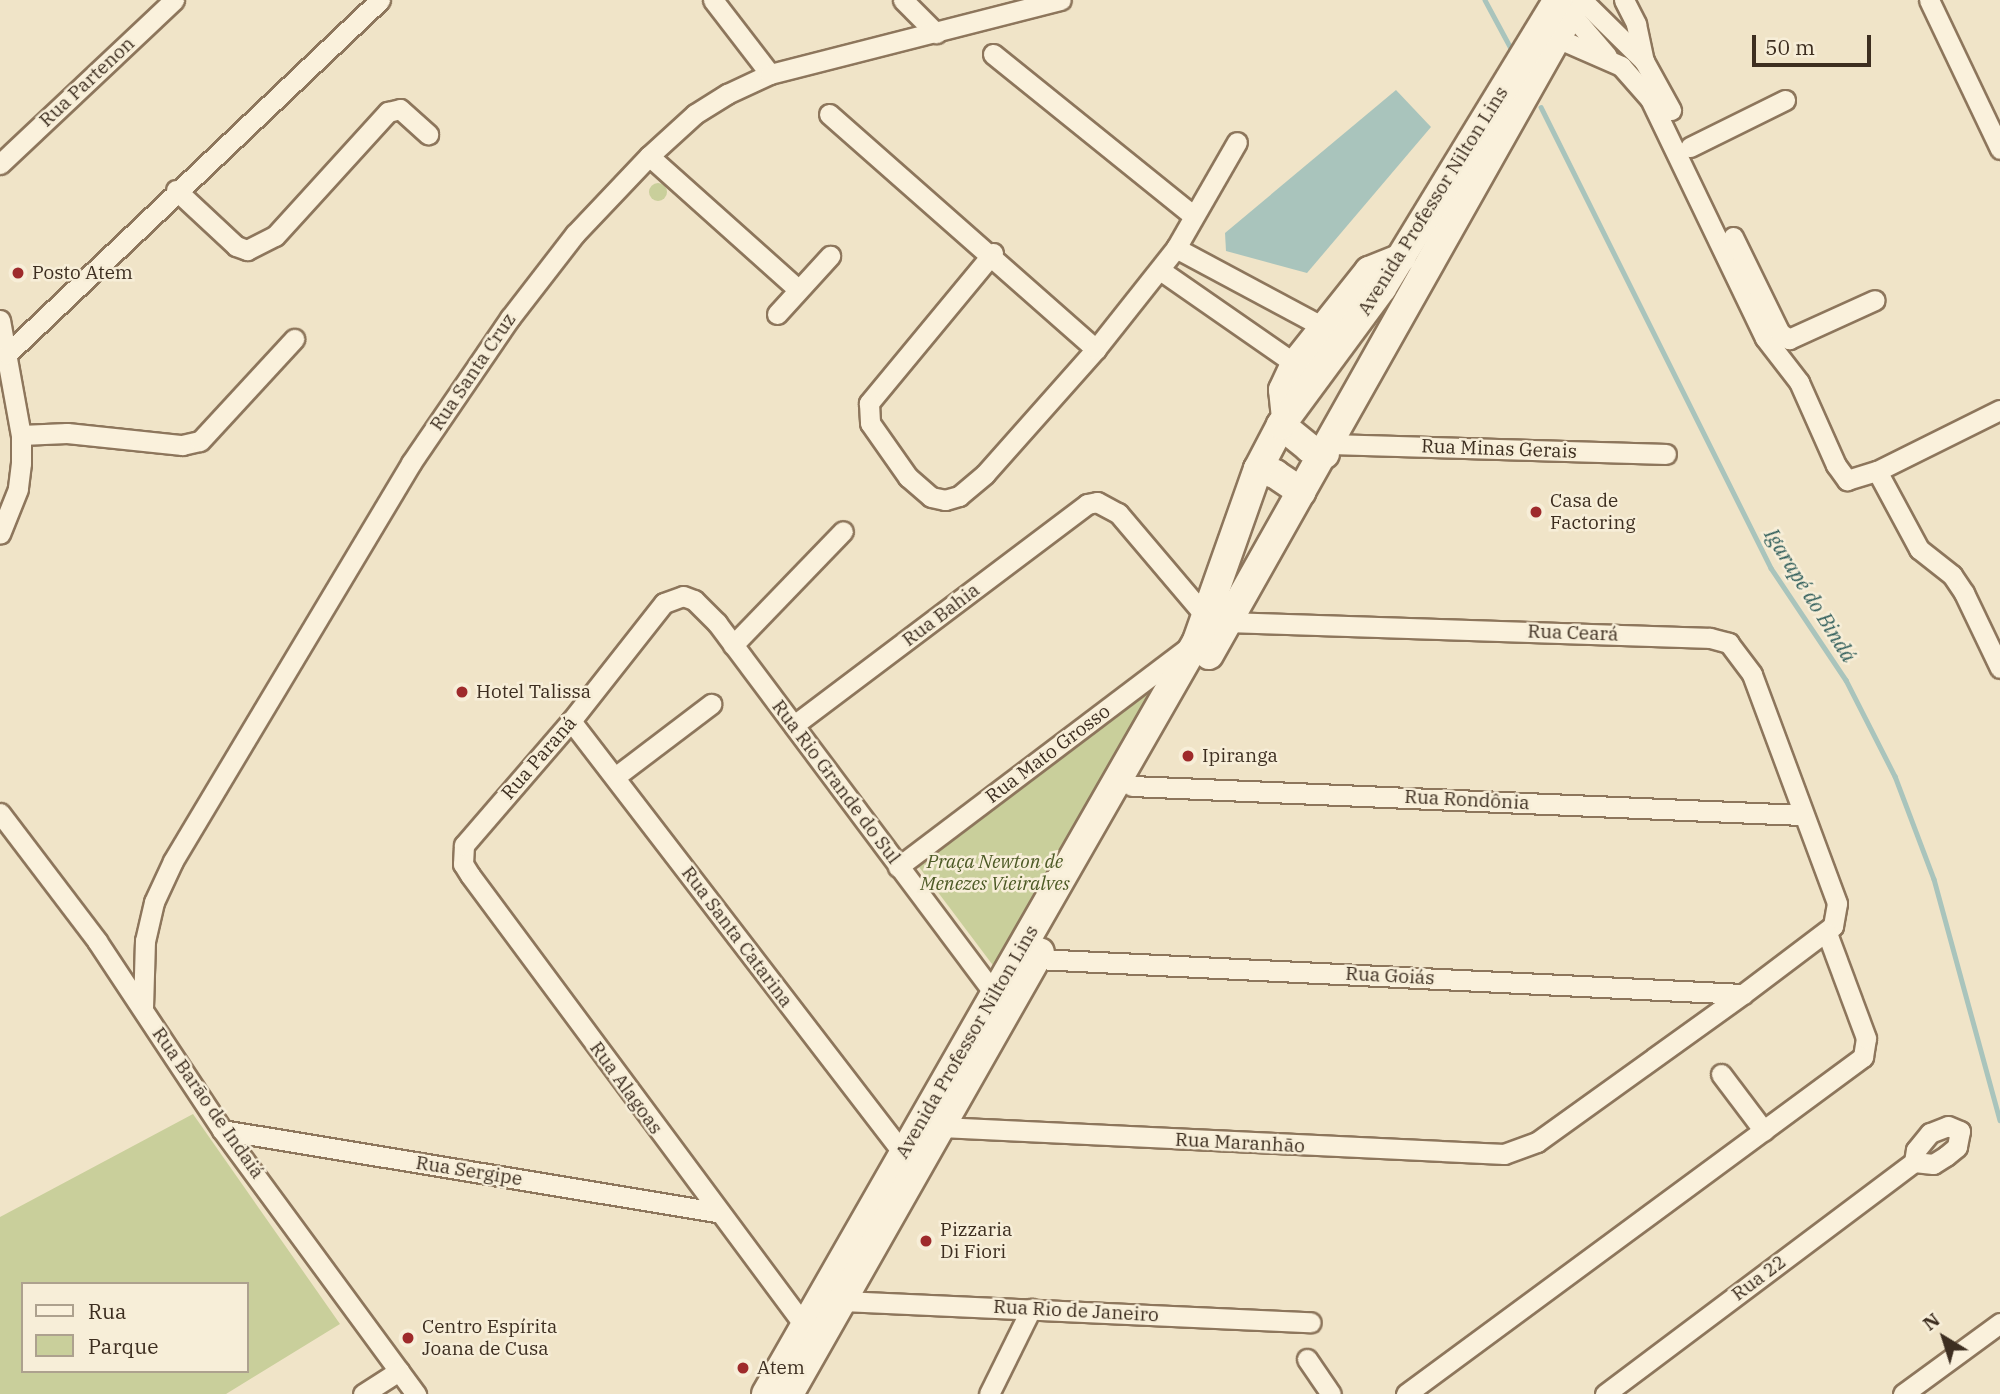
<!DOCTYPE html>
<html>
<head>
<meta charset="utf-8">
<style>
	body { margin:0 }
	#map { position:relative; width:2000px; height:1394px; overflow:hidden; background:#f0e4c8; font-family:"IBM Plex Serif",serif }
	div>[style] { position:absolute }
	.green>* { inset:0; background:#c9cf9b }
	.round { border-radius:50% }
	.water>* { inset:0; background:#a9c4bc }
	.stream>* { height:4.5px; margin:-2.25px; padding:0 2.25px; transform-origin:2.25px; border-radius:2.25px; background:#a9c4bc }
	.roads { filter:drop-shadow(2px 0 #8d765c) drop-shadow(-2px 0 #8d765c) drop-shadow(0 2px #8d765c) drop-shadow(0 -2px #8d765c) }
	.street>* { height:19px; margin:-9.5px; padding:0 9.5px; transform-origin:9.5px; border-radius:9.5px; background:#faf1dc }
	.secondary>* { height:28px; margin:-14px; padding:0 14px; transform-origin:14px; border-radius:14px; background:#faf1dc }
	.dots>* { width:19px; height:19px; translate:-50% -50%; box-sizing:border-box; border:4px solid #f7eed8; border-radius:50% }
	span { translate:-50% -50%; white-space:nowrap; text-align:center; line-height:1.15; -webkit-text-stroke:5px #f7eed8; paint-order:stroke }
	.street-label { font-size:19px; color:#3d2e20 }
	.poi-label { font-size:19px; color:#3d2e20 }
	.left { translate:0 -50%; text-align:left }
	.park-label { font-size:19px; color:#4d5a26; font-style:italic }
	.water-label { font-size:21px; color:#2f5d5a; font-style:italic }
	.legend { position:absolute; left:21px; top:1282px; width:228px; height:91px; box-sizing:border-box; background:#f7eed8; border:2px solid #ada18e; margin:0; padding:9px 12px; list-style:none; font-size:21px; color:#3d2e20 }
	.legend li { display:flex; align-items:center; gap:14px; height:35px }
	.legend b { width:35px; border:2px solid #ada18e }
	.north { position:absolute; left:1909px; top:1303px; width:70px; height:70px; -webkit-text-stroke:5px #f7eed8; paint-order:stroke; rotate:322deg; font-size:19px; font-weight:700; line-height:28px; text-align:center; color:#3d2e20 }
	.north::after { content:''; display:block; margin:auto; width:24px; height:32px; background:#3d2e20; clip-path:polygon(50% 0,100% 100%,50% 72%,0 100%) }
	.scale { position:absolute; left:1752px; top:35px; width:119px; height:32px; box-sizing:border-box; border:4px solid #3d2e20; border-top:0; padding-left:9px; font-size:21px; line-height:24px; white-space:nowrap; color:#3d2e20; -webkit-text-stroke:5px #f7eed8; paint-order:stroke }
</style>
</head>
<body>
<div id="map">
	<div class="green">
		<i class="round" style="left:649px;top:183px;width:18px;height:18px"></i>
		<i style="clip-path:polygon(1191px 648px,1001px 976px,916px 863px)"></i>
		<i style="clip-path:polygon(evenodd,193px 1114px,340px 1324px,226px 1394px,0 1394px,0 1217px,193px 1114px,23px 1284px,247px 1284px,247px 1371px,23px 1371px,23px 1284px)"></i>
	</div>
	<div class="water">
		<i style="clip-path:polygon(1396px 90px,1431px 127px,1307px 273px,1226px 251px,1225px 233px)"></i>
	</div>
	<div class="stream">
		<i style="left:1485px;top:0;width:59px;rotate:61.7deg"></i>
		<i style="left:1541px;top:107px;width:515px;rotate:63.48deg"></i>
		<i style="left:1771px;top:568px;width:135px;rotate:56.2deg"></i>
		<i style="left:1846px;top:680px;width:108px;rotate:63deg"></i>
		<i style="left:1895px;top:776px;width:110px;rotate:69.3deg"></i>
		<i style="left:1934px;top:879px;width:250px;rotate:74.7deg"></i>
	</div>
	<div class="roads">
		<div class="street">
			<i style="left:713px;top:0;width:93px;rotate:52.4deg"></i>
			<i style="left:903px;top:0;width:47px;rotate:45deg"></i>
			<i style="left:1582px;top:0;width:87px;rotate:44.5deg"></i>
			<i style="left:1644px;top:61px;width:56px;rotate:61.1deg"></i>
			<i style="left:1624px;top:0;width:27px;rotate:63deg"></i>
			<i style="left:1636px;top:24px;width:38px;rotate:78deg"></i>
			<i style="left:1929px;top:0;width:165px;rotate:64.5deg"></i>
			<i style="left:1571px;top:14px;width:55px;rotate:49.4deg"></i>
			<i style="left:1557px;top:38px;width:70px;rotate:23.6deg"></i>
			<i style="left:1621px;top:66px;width:44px;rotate:48.7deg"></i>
			<i style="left:1650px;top:99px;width:265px;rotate:64.3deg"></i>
			<i style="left:1765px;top:338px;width:56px;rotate:52.3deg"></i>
			<i style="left:1799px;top:382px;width:91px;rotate:66deg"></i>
			<i style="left:1836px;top:465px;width:19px;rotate:54deg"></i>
			<i style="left:1847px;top:480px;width:31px;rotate:-17deg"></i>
			<i style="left:1877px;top:471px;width:89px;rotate:61.7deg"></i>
			<i style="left:1919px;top:549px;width:42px;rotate:38.2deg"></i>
			<i style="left:1952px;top:575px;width:22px;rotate:56deg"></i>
			<i style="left:1964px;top:593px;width:83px;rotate:64.4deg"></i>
			<i style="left:993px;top:54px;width:258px;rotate:38.9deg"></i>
			<i style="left:829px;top:114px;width:356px;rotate:41.4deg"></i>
			<i style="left:1690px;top:147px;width:106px;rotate:-26.3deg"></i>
			<i style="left:649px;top:156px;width:200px;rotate:41.8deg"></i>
			<i style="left:0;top:164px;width:239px;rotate:-43.3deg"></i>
			<i style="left:176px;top:190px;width:82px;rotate:43deg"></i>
			<i style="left:236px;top:246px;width:12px;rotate:20deg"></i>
			<i style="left:247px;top:250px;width:31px;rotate:-27deg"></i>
			<i style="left:275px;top:236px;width:168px;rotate:-47.7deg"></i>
			<i style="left:388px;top:112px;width:12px;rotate:-14deg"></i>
			<i style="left:400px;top:109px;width:38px;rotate:42deg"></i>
			<i style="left:1733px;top:237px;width:107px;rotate:63.9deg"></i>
			<i style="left:1780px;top:333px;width:11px;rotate:34deg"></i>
			<i style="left:1789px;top:339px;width:94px;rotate:-24.4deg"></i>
			<i style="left:1176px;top:248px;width:169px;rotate:28.2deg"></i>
			<i style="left:993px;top:253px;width:195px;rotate:129.6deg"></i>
			<i style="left:869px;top:403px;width:20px;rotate:87deg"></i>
			<i style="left:870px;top:423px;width:66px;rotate:54.9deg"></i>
			<i style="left:908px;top:477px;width:30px;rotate:41deg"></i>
			<i style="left:931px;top:497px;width:14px;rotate:12deg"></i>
			<i style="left:945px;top:500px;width:15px;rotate:-16deg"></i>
			<i style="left:959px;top:496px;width:34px;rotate:-40deg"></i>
			<i style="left:985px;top:474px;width:167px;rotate:-48.4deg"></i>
			<i style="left:1096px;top:349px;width:129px;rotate:-51.6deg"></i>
			<i style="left:1176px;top:248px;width:122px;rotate:-60.1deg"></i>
			<i style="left:1160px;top:270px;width:165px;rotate:34.8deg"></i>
			<i style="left:777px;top:314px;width:79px;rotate:-47.6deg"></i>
			<i style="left:0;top:320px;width:117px;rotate:79.7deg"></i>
			<i style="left:21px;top:435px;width:28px;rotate:90deg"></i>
			<i style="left:21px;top:463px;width:26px;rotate:97deg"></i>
			<i style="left:18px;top:489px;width:48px;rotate:111.8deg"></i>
			<i style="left:7px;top:354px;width:514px;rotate:-43.5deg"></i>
			<i style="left:21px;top:435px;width:46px;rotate:-2.5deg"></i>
			<i style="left:67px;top:433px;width:116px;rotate:6deg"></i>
			<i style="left:182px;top:445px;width:18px;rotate:-13deg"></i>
			<i style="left:200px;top:441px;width:139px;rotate:-47.3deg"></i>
			<i style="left:1331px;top:444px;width:335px;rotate:1.7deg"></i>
			<i style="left:1877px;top:471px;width:137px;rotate:-26.4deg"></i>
			<i style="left:733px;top:645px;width:158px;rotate:-46deg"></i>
			<i style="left:571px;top:721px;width:545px;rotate:52.46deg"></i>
			<i style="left:794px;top:725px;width:367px;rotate:-37deg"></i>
			<i style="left:1087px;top:504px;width:10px;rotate:-11deg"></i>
			<i style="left:1097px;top:502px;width:24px;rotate:28deg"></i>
			<i style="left:1118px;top:513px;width:139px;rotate:49.7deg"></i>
			<i style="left:615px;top:777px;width:121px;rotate:-37.2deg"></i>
			<i style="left:1132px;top:786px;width:671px;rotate:2.48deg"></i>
			<i style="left:0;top:813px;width:161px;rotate:52.8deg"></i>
			<i style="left:97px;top:941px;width:227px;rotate:56.5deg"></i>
			<i style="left:222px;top:1130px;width:328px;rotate:53.7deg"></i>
			<i style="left:898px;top:867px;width:363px;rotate:-37.1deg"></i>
			<i style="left:1037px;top:959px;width:707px;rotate:2.84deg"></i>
			<i style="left:1743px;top:994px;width:113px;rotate:-37.1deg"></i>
			<i style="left:1833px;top:926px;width:23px;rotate:-80deg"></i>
			<i style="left:1837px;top:903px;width:244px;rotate:-110.4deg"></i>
			<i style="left:1752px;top:674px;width:39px;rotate:-127deg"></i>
			<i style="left:1729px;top:643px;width:20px;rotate:-165deg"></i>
			<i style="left:1710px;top:638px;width:482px;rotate:-178.1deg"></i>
			<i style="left:143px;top:1008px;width:67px;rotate:-88.3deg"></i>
			<i style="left:145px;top:941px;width:40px;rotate:-77deg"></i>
			<i style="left:154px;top:902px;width:45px;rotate:-65.1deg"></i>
			<i style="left:173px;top:861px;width:464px;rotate:-59.1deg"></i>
			<i style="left:411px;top:463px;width:176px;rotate:-55.7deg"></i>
			<i style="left:510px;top:318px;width:106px;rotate:-52.3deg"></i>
			<i style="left:575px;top:234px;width:108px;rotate:-46.5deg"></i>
			<i style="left:649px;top:156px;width:62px;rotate:-42.4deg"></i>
			<i style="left:695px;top:114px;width:38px;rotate:-32deg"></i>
			<i style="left:727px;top:94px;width:47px;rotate:-24.9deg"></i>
			<i style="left:770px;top:74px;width:300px;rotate:-14.3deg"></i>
			<i style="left:1721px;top:1074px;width:71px;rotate:53deg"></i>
			<i style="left:941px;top:1127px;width:564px;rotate:2.75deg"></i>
			<i style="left:1504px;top:1154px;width:35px;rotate:-20deg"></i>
			<i style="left:1537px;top:1142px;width:254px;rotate:-35.7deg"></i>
			<i style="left:222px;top:1130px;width:501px;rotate:9.42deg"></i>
			<i style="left:841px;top:1301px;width:470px;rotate:2.6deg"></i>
			<i style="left:804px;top:1325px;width:560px;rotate:-126.58deg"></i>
			<i style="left:470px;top:875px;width:13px;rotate:-122deg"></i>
			<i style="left:463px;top:864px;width:19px;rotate:-87deg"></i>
			<i style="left:464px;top:845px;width:164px;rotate:-49.2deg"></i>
			<i style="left:571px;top:721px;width:150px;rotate:-51.8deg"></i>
			<i style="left:664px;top:603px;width:20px;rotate:-20deg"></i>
			<i style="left:683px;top:596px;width:12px;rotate:20deg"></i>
			<i style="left:694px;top:600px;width:33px;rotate:45deg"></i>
			<i style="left:717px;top:623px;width:462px;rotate:53.2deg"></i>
			<i style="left:1307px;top:1359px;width:42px;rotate:55.6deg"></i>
			<i style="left:363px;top:1394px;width:43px;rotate:-32.6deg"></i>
			<i style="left:989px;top:1394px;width:95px;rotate:-63.7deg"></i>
			<i style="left:1406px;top:1394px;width:568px;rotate:-36.41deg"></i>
			<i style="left:1863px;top:1057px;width:19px;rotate:-81deg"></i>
			<i style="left:1866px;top:1038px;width:112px;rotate:-110.4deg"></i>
			<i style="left:1605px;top:1394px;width:386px;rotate:-36.9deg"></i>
			<i style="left:1914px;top:1162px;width:12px;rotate:-81deg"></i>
			<i style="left:1916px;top:1150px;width:22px;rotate:-51deg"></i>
			<i style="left:1930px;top:1133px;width:19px;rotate:-21deg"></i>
			<i style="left:1948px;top:1126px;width:13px;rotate:23deg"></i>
			<i style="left:1960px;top:1131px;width:16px;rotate:101deg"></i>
			<i style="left:1957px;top:1147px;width:14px;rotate:141deg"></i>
			<i style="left:1946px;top:1156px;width:15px;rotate:148deg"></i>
			<i style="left:1933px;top:1164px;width:19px;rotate:-174deg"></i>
			<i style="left:1903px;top:1394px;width:120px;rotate:-36.2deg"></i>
		</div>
		<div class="secondary">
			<i style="left:1286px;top:418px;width:28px;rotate:-96deg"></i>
			<i style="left:1283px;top:390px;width:29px;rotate:-65deg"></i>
			<i style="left:1295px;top:364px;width:119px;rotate:-51.5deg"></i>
			<i style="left:1369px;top:271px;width:35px;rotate:-22deg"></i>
			<i style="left:1281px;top:425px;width:36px;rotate:39deg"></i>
			<i style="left:1309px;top:448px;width:17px;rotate:21deg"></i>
			<i style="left:1258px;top:469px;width:18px;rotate:16deg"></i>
			<i style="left:1275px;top:474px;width:32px;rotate:34deg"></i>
			<i style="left:1209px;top:655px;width:752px;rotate:-60.6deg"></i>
			<i style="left:766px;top:1394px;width:868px;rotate:-60.21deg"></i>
			<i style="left:1197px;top:641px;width:182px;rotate:-70.5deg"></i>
			<i style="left:1258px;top:469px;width:50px;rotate:-62.4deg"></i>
			<i style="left:1281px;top:425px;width:170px;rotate:-53.6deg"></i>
			<i style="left:1382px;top:288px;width:338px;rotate:-58.6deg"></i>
			<i style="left:789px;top:1394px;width:508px;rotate:-60.41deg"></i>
		</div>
	</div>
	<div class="dots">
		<i style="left:18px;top:273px;background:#9e2a2b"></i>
		<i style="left:1536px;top:512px;background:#9e2a2b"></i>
		<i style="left:462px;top:692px;background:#9e2a2b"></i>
		<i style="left:1188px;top:756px;background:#9e2a2b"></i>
		<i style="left:926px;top:1241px;background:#9e2a2b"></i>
		<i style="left:408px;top:1338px;background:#9e2a2b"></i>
		<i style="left:743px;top:1368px;background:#9e2a2b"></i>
	</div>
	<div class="street-label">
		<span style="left:87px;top:82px;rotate:-43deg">Rua Partenon</span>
		<span style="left:1433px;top:201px;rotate:-58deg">Avenida Professor Nilton Lins</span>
		<span style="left:473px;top:372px;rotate:-56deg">Rua Santa Cruz</span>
		<span style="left:1499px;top:449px;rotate:2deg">Rua Minas Gerais</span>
		<span style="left:941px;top:615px;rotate:-37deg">Rua Bahia</span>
		<span style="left:1573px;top:633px;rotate:2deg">Rua Ceará</span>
		<span style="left:1048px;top:754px;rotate:-37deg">Rua Mato Grosso</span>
		<span style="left:539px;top:758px;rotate:-49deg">Rua Paraná</span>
		<span style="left:836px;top:782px;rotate:53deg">Rua Rio Grande do Sul</span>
		<span style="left:1467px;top:800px;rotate:3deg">Rua Rondônia</span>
		<span style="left:737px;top:937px;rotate:53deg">Rua Santa Catarina</span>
		<span style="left:1390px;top:976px;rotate:3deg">Rua Goiás</span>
		<span style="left:967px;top:1042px;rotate:-60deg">Avenida Professor Nilton Lins</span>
		<span style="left:626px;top:1088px;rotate:54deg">Rua Alagoas</span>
		<span style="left:208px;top:1103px;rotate:55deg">Rua Barão de Indaiá</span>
		<span style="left:1240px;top:1143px;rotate:3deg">Rua Maranhão</span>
		<span style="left:469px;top:1171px;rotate:9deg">Rua Sergipe</span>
		<span style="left:1759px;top:1278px;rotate:-37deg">Rua 22</span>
		<span style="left:1076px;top:1311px;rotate:3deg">Rua Rio de Janeiro</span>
	</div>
	<div class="poi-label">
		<span class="left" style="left:32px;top:273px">Posto Atem</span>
		<span class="left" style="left:1550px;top:512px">Casa de<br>Factoring</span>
		<span class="left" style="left:476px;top:692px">Hotel Talissa</span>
		<span class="left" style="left:1202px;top:756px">Ipiranga</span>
		<span class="left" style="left:940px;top:1241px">Pizzaria<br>Di Fiori</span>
		<span class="left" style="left:422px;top:1338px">Centro Espírita<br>Joana de Cusa</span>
		<span class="left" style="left:757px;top:1368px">Atem</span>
	</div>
	<div class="park-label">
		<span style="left:995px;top:873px">Praça Newton de<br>Menezes Vieiralves</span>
	</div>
	<div class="water-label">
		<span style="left:1811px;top:595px;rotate:58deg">Igarapé do Bindá</span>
	</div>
	<ul class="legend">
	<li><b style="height:9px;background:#faf1dc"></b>Rua</li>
	<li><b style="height:19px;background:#c9cf9b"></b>Parque</li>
	</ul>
	<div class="north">N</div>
	<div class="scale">50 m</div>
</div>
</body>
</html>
